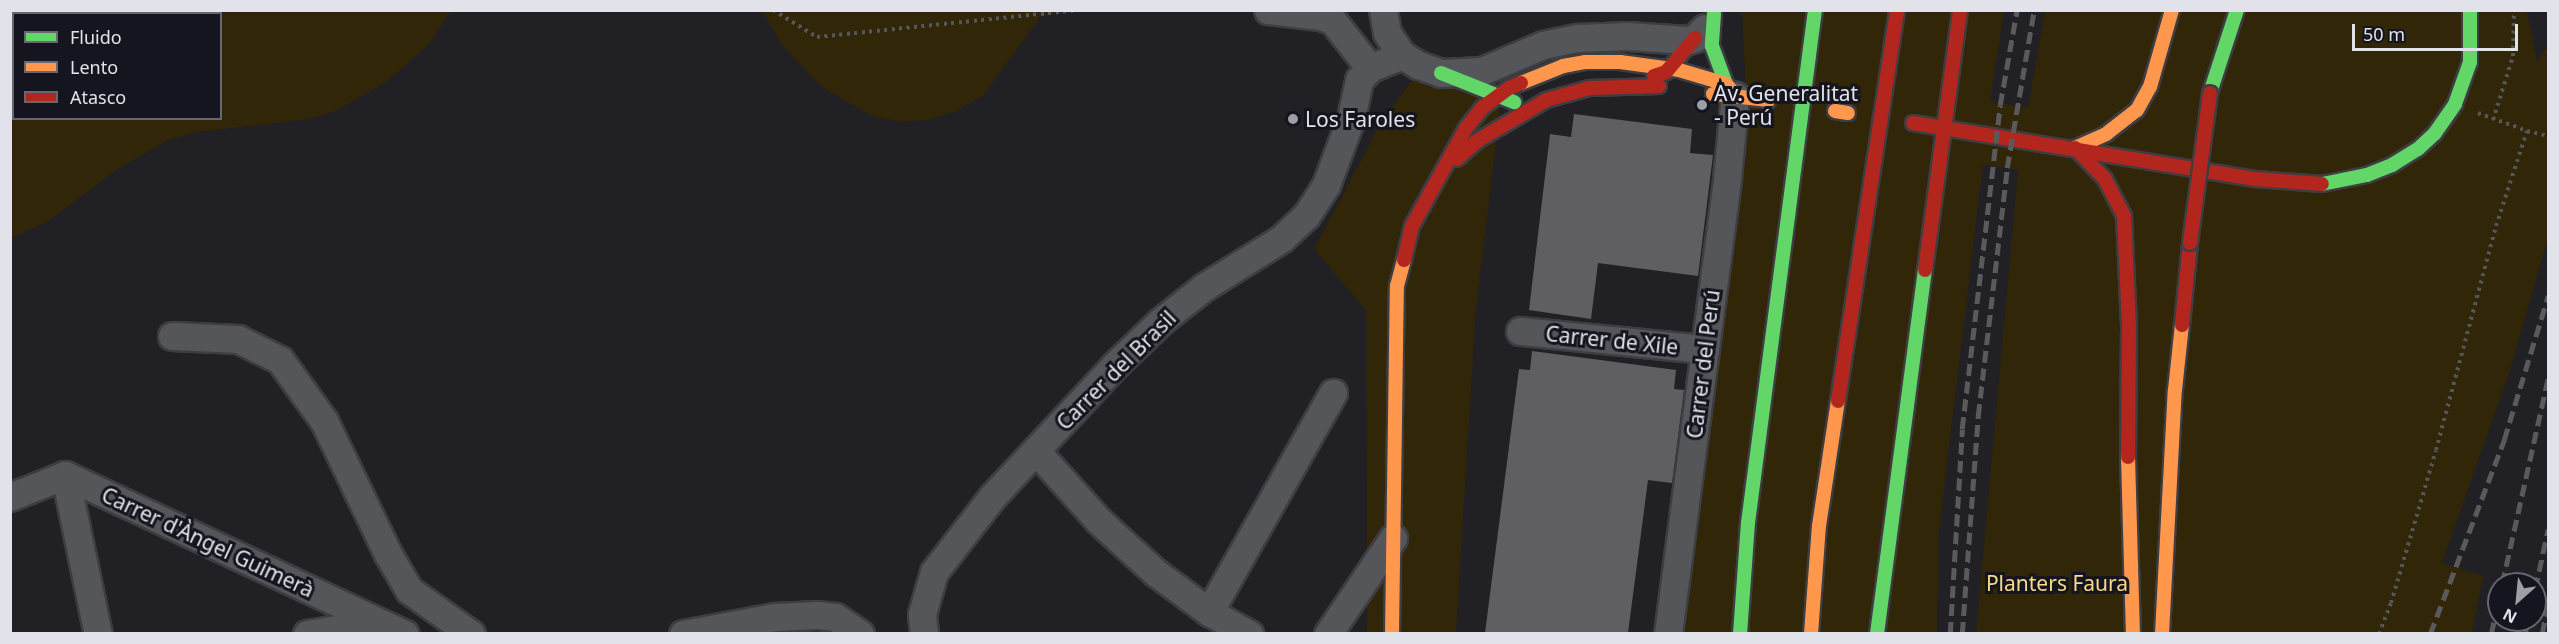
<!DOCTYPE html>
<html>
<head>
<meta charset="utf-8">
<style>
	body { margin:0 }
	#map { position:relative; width:2559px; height:644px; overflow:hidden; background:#202025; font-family:"Noto Sans",sans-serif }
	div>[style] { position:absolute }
	.green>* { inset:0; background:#312608 }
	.building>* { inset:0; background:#5f5f63 }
	.path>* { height:4px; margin-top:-2px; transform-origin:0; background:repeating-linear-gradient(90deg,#56565a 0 3px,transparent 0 7.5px) }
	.roads { filter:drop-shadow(2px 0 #3d3d42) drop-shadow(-2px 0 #3d3d42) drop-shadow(0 2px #3d3d42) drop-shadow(0 -2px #3d3d42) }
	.street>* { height:27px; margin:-13.5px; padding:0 13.5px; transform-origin:13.5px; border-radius:13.5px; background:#55565a }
	.fast>* { height:14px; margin:-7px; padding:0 7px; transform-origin:7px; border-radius:7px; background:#63d668 }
	.slow>* { height:14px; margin:-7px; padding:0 7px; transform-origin:7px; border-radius:7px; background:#ff974d }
	.jam>* { height:14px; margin:-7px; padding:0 7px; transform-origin:7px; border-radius:7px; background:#b3261e }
	.rail>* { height:4.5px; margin-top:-2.25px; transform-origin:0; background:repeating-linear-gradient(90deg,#5a5a5d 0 12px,transparent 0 18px) }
	.bridges { filter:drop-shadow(2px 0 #3d3d42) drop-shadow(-2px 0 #3d3d42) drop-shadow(0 2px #3d3d42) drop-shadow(0 -2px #3d3d42) }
	.jam-bridge>* { height:14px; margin:-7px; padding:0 7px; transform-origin:7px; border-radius:7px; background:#b3261e }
	.dots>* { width:16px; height:16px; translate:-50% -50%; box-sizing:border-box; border:3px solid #14151e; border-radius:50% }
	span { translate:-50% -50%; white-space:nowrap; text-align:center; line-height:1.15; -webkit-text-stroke:6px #14151e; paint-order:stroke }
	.poi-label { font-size:21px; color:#e2e3ea }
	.left { translate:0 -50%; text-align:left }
	.street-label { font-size:21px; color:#e2e3ea }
	.park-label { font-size:21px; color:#fad98b }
	.frame { position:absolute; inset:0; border:12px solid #e2e3ea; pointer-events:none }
	.legend { position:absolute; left:12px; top:12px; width:210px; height:108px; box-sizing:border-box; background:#14151e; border:2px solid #666770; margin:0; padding:8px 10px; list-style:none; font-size:18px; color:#e2e3ea }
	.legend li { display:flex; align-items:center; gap:12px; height:30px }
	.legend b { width:30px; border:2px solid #666770 }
	.north { position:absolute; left:2487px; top:572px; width:60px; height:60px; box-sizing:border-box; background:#14151e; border:2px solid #666770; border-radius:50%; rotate:207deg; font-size:16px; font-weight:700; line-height:24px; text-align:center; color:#e2e3ea }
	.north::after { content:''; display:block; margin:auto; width:21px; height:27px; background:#9e9fa5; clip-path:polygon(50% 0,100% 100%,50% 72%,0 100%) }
	.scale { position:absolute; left:2352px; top:24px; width:166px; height:27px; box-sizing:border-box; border:3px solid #e2e3ea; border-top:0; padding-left:8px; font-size:18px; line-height:21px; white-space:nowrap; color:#e2e3ea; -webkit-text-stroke:4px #14151e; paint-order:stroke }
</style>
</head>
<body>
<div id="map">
	<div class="green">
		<i style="clip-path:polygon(evenodd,11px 10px,451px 10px,451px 11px,429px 44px,407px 64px,383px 84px,335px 111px,309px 119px,197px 132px,168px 140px,119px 168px,47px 222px,11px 238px,11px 10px,14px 14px,220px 14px,220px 118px,14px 118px,14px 14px)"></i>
		<i style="clip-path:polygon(762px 11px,1068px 11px,1040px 17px,983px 96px,956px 111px,928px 120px,902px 122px,872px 116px,822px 87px,783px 46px)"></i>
		<i style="clip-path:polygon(1742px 11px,2004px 11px,1990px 102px,2028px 108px,2045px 11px,2527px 11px,2537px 62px,2548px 45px,2548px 238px,2509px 373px,2442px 563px,2483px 576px,2472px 633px,1976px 633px,2018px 170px,1983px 164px,1939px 531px,1937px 633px,1678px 634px,1747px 116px)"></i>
		<i style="clip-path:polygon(1412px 81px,1503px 84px,1476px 308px,1456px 633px,1367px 633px,1366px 310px,1314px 249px,1384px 117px)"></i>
	</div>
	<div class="building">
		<i style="clip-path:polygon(1574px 114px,1692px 129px,1690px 153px,1713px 155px,1698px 276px,1598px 263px,1591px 319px,1529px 310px,1550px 134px,1571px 137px)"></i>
		<i style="clip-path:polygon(1532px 351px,1676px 370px,1674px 389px,1684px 390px,1672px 483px,1648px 480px,1628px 633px,1485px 633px,1519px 369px,1530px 370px)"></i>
	</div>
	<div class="path">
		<i style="left:773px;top:10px;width:52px;rotate:31.5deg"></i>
		<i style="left:817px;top:37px;width:264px;rotate:-5.9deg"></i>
		<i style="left:2478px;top:113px;width:52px;rotate:20.2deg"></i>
		<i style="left:2527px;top:131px;width:22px;rotate:13deg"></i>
		<i style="left:2493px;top:120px;width:67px;rotate:-72.6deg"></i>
		<i style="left:2513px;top:56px;width:46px;rotate:-88.8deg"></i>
		<i style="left:2379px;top:634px;width:33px;rotate:-69deg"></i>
		<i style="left:2391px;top:603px;width:159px;rotate:-73.6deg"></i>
		<i style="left:2436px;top:450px;width:232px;rotate:-75deg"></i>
		<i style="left:2496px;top:226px;width:100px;rotate:-71.9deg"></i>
	</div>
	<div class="roads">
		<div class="street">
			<i style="left:1268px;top:10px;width:52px;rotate:6.6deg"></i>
			<i style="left:1320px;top:16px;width:14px;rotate:21deg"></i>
			<i style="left:1333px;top:21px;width:60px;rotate:51.8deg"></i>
			<i style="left:1383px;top:10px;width:23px;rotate:80deg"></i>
			<i style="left:1387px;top:33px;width:27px;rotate:56deg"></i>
			<i style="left:1402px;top:55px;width:19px;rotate:32deg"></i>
			<i style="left:1418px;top:65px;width:24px;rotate:19deg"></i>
			<i style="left:1441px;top:73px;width:41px;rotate:-2.8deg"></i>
			<i style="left:1482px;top:71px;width:66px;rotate:-23.1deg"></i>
			<i style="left:1543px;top:45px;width:35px;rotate:-12deg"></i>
			<i style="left:1577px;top:38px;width:50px;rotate:-2.3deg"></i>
			<i style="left:1627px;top:36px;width:61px;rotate:3.8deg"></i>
			<i style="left:1688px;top:40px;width:7px;rotate:-16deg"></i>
			<i style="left:1695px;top:38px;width:14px;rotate:-45deg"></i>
			<i style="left:1520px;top:331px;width:186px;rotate:5.6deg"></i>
			<i style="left:172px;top:336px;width:66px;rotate:2.6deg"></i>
			<i style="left:238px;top:339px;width:47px;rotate:26.6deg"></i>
			<i style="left:280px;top:360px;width:75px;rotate:54.2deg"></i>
			<i style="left:324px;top:421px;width:148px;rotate:64.3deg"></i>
			<i style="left:388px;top:554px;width:42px;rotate:59.7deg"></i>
			<i style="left:409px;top:590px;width:76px;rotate:35.4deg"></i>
			<i style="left:1036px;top:451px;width:94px;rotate:48deg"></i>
			<i style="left:1099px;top:521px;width:76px;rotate:42.3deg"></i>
			<i style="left:1155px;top:572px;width:67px;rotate:36.5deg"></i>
			<i style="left:1209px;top:612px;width:46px;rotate:28.8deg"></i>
			<i style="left:65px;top:475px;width:162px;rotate:78.3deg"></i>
			<i style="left:10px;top:497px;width:59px;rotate:-21.8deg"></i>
			<i style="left:65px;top:475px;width:375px;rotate:25.1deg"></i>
			<i style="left:1209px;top:612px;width:252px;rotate:-60.5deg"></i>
			<i style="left:307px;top:634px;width:71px;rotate:-9.7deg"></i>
			<i style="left:683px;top:634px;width:94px;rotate:-10.5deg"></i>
			<i style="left:775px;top:617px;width:42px;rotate:-2.7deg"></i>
			<i style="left:817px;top:615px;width:18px;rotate:6deg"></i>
			<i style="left:835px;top:617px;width:30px;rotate:34deg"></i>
			<i style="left:924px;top:634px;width:20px;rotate:-96deg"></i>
			<i style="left:922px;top:614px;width:44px;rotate:-74.1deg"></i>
			<i style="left:934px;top:572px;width:95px;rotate:-52.3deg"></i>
			<i style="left:992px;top:497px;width:182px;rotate:-47deg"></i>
			<i style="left:1116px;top:364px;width:62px;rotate:-43.7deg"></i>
			<i style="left:1161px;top:321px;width:55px;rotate:-38.3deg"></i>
			<i style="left:1204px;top:287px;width:91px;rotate:-31.9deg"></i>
			<i style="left:1281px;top:239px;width:34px;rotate:-43deg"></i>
			<i style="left:1306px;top:216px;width:37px;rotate:-57deg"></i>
			<i style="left:1326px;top:185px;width:72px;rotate:-69.5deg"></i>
			<i style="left:1351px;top:118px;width:39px;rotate:-78deg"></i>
			<i style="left:1359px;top:80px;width:16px;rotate:-47deg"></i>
			<i style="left:1370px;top:68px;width:35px;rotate:-22deg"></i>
			<i style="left:1328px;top:634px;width:116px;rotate:-55.9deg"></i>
			<i style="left:1668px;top:634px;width:460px;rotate:-82.6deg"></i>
			<i style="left:1727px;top:178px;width:83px;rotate:-84.5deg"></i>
		</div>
		<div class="fast">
			<i style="left:1714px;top:14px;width:32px;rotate:94deg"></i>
			<i style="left:1712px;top:46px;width:40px;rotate:69.8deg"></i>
			<i style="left:1441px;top:73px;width:79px;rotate:21.7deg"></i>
			<i style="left:2210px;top:93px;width:87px;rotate:-72deg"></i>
			<i style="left:2322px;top:184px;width:46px;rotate:-11.3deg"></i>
			<i style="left:2367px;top:175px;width:27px;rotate:-22deg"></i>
			<i style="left:2392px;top:165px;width:31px;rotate:-32deg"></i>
			<i style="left:2418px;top:149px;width:23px;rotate:-43deg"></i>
			<i style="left:2435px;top:133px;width:35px;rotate:-55deg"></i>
			<i style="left:2455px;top:104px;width:45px;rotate:-70.3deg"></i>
			<i style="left:2470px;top:62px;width:52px;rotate:-90deg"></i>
			<i style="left:1740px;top:634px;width:111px;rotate:-85.9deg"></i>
			<i style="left:1748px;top:523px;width:517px;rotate:-82.56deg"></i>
			<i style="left:1877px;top:634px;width:367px;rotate:-82.5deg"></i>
		</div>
		<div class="slow">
			<i style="left:1521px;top:83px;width:45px;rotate:-22deg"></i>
			<i style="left:1563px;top:66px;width:22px;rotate:-10deg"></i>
			<i style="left:1585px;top:62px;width:35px"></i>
			<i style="left:1620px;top:62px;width:60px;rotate:7.7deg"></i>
			<i style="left:1679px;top:70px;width:49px;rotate:16.6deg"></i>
			<i style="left:1726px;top:84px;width:14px;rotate:51deg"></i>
			<i style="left:1713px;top:94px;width:56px;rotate:6.1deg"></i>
			<i style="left:1835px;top:111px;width:13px;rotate:9deg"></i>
			<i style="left:2075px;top:148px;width:34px;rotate:-24deg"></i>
			<i style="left:2106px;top:134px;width:39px;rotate:-38deg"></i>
			<i style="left:2137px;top:110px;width:26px;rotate:-61deg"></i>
			<i style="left:2150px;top:87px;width:80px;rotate:-74.1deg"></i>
			<i style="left:2128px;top:457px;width:177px;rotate:88.4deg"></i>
			<i style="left:1392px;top:634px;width:348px;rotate:-89.2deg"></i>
			<i style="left:1397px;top:286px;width:27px;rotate:-75deg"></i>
			<i style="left:1811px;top:634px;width:108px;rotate:-85.8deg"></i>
			<i style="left:1819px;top:526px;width:126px;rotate:-81.4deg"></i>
			<i style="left:2162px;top:634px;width:244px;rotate:-87deg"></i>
			<i style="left:2175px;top:390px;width:65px;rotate:-83.9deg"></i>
		</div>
		<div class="jam">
			<i style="left:1654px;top:76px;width:13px;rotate:-18deg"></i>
			<i style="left:1666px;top:72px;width:45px;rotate:-49.5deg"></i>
			<i style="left:1913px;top:123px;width:348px;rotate:9.3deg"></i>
			<i style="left:2256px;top:179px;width:66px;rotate:4.3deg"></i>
			<i style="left:2075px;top:148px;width:43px;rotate:45.9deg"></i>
			<i style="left:2105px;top:179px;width:42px;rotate:62.8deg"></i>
			<i style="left:2124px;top:216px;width:109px;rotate:87.4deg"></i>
			<i style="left:2129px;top:325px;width:132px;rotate:90.4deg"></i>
			<i style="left:1457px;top:159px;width:27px;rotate:-42deg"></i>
			<i style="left:1477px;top:141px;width:80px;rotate:-30.7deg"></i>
			<i style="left:1546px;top:100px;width:46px;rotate:-15.3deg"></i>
			<i style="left:1590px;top:88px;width:69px;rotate:-1.7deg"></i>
			<i style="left:1404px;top:260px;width:35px;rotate:-77deg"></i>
			<i style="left:1412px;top:226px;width:112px;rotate:-61.1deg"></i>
			<i style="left:1466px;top:128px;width:27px;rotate:-51deg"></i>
			<i style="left:1483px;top:107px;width:32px;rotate:-36deg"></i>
			<i style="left:1509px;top:88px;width:13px;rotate:-23deg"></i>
			<i style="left:1925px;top:270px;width:262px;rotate:-82.3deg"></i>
			<i style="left:2182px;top:325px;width:82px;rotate:-84.4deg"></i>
			<i style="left:1838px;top:401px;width:395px;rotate:-81.4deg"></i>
		</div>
	</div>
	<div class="rail">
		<i style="left:2502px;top:584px;width:210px;rotate:-77.4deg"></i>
		<i style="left:2535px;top:589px;width:61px;rotate:-77.8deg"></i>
		<i style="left:1950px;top:634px;width:205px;rotate:-86.6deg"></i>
		<i style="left:1962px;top:429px;width:326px;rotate:-83.3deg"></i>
		<i style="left:2000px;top:105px;width:97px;rotate:-79.9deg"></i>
		<i style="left:1962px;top:634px;width:219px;rotate:-85.8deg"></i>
		<i style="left:1978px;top:416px;width:250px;rotate:-83.3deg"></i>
		<i style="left:2007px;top:168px;width:160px;rotate:-80.3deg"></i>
		<i style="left:2430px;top:634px;width:208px;rotate:-69.1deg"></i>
		<i style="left:2504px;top:440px;width:151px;rotate:-73deg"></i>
		<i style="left:2491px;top:634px;width:36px;rotate:-77deg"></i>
		<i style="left:2525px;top:634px;width:14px;rotate:-78deg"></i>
		<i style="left:2542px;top:634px;width:33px;rotate:-79deg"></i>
	</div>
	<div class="bridges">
		<div class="jam-bridge">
			<i style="left:2190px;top:243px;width:151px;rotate:-82.4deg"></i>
		</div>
	</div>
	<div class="dots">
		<i style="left:1702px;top:105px;background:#9e9fa5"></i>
		<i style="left:1293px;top:119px;background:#9e9fa5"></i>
	</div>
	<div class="poi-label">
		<span class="left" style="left:1714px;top:105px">Av. Generalitat<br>- Perú</span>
		<span class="left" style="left:1305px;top:119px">Los Faroles</span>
	</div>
	<div class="street-label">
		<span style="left:1612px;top:340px;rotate:6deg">Carrer de Xile</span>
		<span style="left:1703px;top:364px;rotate:-83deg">Carrer del Perú</span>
		<span style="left:1116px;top:370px;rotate:-45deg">Carrer del Brasil</span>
		<span style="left:208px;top:542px;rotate:25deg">Carrer d'Àngel Guimerà</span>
	</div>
	<div class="park-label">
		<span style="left:2057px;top:583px">Planters Faura</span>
	</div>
	<div class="frame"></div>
	<ul class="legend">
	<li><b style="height:8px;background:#63d668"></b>Fluido</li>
	<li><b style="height:8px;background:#ff974d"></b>Lento</li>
	<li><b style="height:8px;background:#b3261e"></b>Atasco</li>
	</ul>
	<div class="north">N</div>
	<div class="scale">50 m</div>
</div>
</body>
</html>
